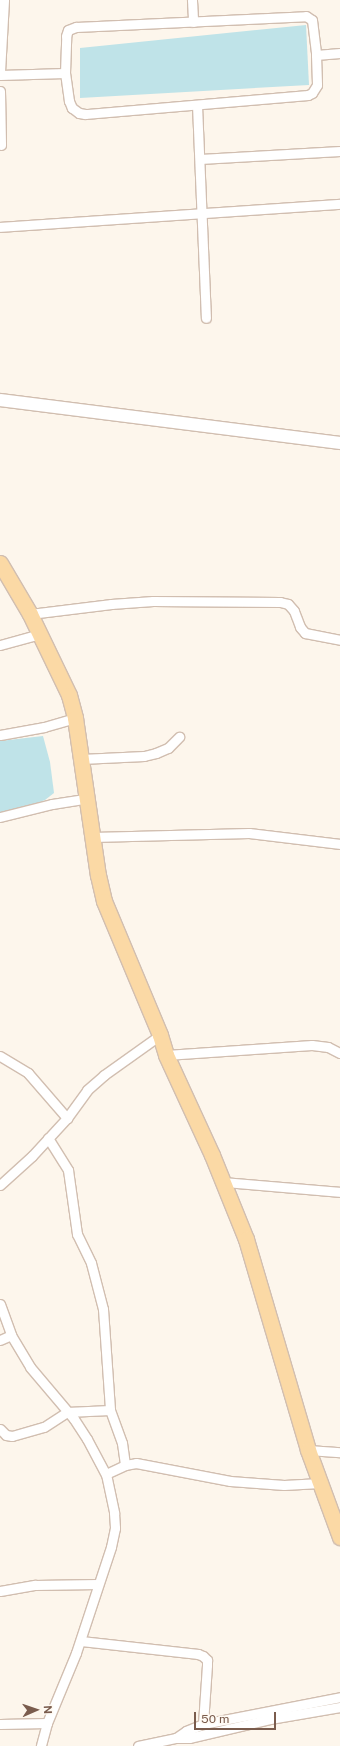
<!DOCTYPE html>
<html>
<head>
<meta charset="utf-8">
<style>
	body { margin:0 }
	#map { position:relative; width:340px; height:1746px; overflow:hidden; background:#fdf6ec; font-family:"Public Sans",sans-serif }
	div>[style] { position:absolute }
	.water>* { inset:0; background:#bfe3e8 }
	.roads { filter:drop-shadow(1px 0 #d1beb0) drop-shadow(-1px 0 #d1beb0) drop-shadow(0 1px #d1beb0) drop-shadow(0 -1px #d1beb0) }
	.minor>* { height:9px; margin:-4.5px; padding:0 4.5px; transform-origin:4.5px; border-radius:4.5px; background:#fff }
	.tertiary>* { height:12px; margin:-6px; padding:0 6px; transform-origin:6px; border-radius:6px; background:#fff }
	.primary>* { height:15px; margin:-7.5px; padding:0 7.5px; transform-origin:7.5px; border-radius:7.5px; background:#fbd9a5 }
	span { translate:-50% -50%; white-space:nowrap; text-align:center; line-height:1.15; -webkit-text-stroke:3px #fffaf3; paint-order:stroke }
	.north { position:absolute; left:16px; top:1690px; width:40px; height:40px; -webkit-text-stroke:3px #fffaf3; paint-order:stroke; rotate:88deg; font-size:11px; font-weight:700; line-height:16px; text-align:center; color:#7a5c4d }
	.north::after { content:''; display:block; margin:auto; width:14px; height:18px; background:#7a5c4d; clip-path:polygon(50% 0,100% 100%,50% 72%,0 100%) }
	.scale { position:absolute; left:194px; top:1712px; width:82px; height:18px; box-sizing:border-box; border:2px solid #7a5c4d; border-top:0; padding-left:5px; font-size:12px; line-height:14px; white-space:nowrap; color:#7a5c4d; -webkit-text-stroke:3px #fffaf3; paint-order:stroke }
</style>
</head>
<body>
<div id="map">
	<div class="water">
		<i style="clip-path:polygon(306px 25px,309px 85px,80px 98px,80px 48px)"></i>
		<i style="clip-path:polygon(43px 736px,50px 762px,54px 793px,45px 800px,25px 808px,0 813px,0 741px)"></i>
	</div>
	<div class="roads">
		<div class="minor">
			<i style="left:192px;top:0;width:22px;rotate:87deg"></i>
			<i style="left:316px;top:55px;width:30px;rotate:88deg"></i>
			<i style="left:317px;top:85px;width:9px;rotate:122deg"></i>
			<i style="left:312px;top:93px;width:4px;rotate:153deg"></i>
			<i style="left:308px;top:95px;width:224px;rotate:175.1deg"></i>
			<i style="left:85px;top:114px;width:6px;rotate:-171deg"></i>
			<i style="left:79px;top:113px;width:9px;rotate:-144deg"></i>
			<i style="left:72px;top:108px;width:8px;rotate:-113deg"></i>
			<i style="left:69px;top:101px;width:28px;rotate:-98deg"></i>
			<i style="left:65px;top:73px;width:37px;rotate:-88deg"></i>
			<i style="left:66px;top:36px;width:6px;rotate:-72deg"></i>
			<i style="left:68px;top:30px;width:9px;rotate:-21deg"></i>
			<i style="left:76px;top:27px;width:230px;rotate:-2.7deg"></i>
			<i style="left:306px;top:16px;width:7px;rotate:34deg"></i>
			<i style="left:312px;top:20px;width:35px;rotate:83deg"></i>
			<i style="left:316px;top:55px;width:24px;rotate:-5deg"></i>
			<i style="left:0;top:72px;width:72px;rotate:-86.8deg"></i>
			<i style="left:0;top:75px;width:65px;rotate:-1.8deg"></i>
			<i style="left:0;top:91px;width:54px;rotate:88.9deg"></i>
			<i style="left:197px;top:105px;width:213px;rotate:87.6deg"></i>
			<i style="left:200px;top:159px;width:140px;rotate:-3.3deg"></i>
			<i style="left:0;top:227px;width:341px;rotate:-3.9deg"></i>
			<i style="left:30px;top:614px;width:82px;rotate:-7deg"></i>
			<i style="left:111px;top:604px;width:42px;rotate:-4.1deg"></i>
			<i style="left:153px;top:601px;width:127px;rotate:0.5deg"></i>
			<i style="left:280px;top:602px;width:8px;rotate:14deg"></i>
			<i style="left:288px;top:604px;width:9px;rotate:49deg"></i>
			<i style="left:294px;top:611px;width:17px;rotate:69deg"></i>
			<i style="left:300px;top:627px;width:8px;rotate:50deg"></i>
			<i style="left:305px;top:633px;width:36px;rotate:11deg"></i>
			<i style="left:0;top:645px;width:41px;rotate:-15.4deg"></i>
			<i style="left:0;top:735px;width:45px;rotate:-10.3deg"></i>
			<i style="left:44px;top:727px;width:32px;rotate:-16deg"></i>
			<i style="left:81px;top:759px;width:63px;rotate:-2.7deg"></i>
			<i style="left:144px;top:756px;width:12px;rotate:-14deg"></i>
			<i style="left:156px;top:753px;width:13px;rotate:-23deg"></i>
			<i style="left:168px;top:748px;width:16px;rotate:-45deg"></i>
			<i style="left:0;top:817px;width:54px;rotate:-14deg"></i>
			<i style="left:52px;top:804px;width:33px;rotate:-9deg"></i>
			<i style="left:92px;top:837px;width:157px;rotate:-1.5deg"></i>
			<i style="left:249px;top:833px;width:92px;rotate:6.9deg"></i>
			<i style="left:166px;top:1055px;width:146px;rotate:-3.9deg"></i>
			<i style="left:312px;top:1045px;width:16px;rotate:7deg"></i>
			<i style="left:328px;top:1047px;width:13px;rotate:27deg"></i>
			<i style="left:0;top:1056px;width:33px;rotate:31deg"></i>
			<i style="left:28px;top:1073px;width:60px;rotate:49.1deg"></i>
			<i style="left:48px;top:1138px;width:38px;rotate:58deg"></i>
			<i style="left:68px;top:1170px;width:65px;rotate:82deg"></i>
			<i style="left:77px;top:1234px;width:32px;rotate:64deg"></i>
			<i style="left:91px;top:1263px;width:48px;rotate:75.4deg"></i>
			<i style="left:103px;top:1309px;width:101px;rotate:86deg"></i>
			<i style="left:110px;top:1410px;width:35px;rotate:70deg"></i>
			<i style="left:122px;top:1443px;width:22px;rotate:82deg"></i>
			<i style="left:224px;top:1182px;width:116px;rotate:4.9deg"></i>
			<i style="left:0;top:1185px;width:43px;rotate:-42.2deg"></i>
			<i style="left:32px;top:1156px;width:52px;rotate:-47.4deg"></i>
			<i style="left:67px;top:1118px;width:34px;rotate:-54deg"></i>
			<i style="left:87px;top:1090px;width:23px;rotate:-41deg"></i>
			<i style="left:104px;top:1075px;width:69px;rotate:-35.5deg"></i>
			<i style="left:0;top:1304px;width:33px;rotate:70deg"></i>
			<i style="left:11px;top:1335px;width:37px;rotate:59deg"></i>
			<i style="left:30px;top:1367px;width:68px;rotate:49.8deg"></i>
			<i style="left:74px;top:1419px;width:24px;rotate:57deg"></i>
			<i style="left:87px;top:1439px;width:40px;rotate:62deg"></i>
			<i style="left:106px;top:1474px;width:40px;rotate:78deg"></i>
			<i style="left:114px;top:1513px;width:15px;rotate:86deg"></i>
			<i style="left:115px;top:1528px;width:19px;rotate:102deg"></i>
			<i style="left:111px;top:1547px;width:112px;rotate:108.3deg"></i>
			<i style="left:76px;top:1653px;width:76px;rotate:112.5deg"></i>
			<i style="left:47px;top:1723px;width:24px;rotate:105deg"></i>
			<i style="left:0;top:1340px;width:12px;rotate:-24deg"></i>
			<i style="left:0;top:1429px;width:8px;rotate:45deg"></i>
			<i style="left:6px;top:1435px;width:6px;rotate:9deg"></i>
			<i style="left:12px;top:1436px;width:33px;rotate:-16deg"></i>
			<i style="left:44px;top:1427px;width:27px;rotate:-33deg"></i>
			<i style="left:67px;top:1412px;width:43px;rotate:-2.7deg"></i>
			<i style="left:308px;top:1450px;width:32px;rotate:4deg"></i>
			<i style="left:106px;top:1474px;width:21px;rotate:-25deg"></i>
			<i style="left:125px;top:1465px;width:11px;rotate:-10deg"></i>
			<i style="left:136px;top:1463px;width:96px;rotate:10.8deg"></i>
			<i style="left:230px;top:1481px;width:54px;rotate:4.2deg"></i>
			<i style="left:284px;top:1485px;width:36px;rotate:-3deg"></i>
			<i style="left:0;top:1591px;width:36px;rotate:-10deg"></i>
			<i style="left:35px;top:1585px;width:63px;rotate:-0.9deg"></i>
			<i style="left:81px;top:1641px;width:118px;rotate:6.3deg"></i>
			<i style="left:198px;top:1654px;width:5px;rotate:22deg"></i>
			<i style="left:203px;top:1656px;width:6px;rotate:45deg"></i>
			<i style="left:207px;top:1660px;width:5px;rotate:90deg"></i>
			<i style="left:207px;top:1665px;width:59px;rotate:93.9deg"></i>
			<i style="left:0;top:1724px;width:47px;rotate:-1.2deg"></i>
			<i style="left:176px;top:1738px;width:12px;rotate:-35deg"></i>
			<i style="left:186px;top:1731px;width:18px;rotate:-22deg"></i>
			<i style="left:203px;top:1724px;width:140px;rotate:-11.1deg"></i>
			<i style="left:138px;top:1746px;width:39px;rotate:-12deg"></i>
			<i style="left:176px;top:1738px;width:13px"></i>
			<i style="left:189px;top:1738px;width:83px;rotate:-13.2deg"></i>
			<i style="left:270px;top:1719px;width:71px;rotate:-9.7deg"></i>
		</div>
		<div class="tertiary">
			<i style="left:0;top:400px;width:343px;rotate:7.2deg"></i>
		</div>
		<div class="primary">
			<i style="left:0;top:563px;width:59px;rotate:59.5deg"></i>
			<i style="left:30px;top:614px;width:90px;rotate:64.3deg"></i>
			<i style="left:69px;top:695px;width:24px;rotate:75deg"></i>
			<i style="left:75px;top:718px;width:159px;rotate:81.7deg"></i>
			<i style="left:98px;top:875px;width:27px;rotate:77deg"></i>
			<i style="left:104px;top:901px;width:145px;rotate:67.3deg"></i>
			<i style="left:160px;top:1035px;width:21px;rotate:73deg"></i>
			<i style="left:166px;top:1055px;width:110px;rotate:65.3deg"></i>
			<i style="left:212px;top:1155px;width:91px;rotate:68deg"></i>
			<i style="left:246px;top:1239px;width:220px;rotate:73.6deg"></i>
			<i style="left:308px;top:1450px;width:93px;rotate:69.8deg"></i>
		</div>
	</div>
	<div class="north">N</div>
	<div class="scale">50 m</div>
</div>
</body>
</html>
